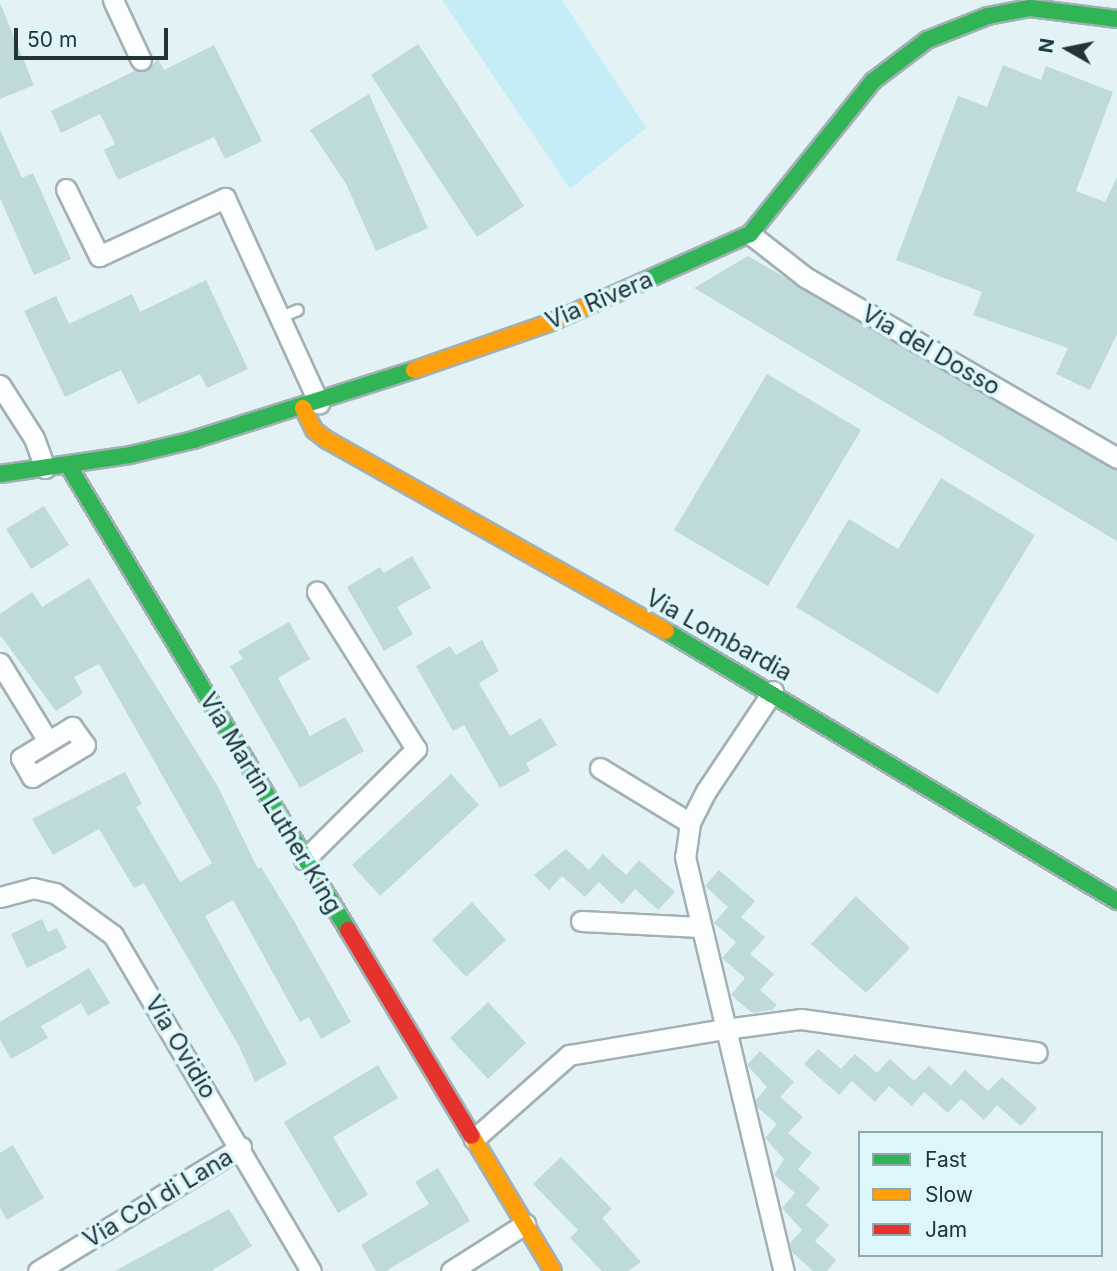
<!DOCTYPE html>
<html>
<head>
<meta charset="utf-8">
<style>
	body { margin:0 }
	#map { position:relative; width:1117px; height:1271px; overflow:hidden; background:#e3f2f5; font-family:Inter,sans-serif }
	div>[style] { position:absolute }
	.green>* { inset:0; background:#c5edf7 }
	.building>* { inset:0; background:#bedadb }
	.roads { filter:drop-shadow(2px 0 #a2b0b3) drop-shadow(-2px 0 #a2b0b3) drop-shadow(0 2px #a2b0b3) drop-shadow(0 -2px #a2b0b3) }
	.lane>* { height:10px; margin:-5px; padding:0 5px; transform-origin:5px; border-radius:5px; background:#fbfdfe }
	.street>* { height:19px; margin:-9.5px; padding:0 9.5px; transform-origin:9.5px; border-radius:9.5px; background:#fbfdfe }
	.fast>* { height:16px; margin:-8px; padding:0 8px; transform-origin:8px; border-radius:8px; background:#30b455 }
	.slow>* { height:16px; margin:-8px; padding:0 8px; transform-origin:8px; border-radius:8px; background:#ff9f0a }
	.jam>* { height:16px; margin:-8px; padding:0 8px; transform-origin:8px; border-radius:8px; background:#e5322d }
	span { translate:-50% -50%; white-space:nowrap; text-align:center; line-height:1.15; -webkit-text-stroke:7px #dcf6fc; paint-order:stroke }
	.street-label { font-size:24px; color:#223438 }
	.legend { position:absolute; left:858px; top:1131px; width:245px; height:126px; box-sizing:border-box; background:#dcf6fc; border:2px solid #92a8ae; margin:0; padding:9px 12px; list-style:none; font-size:21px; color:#223438 }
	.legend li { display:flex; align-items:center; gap:14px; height:35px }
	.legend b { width:35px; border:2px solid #92a8ae }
	.north { position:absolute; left:1033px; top:14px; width:70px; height:70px; -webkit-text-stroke:5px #dcf6fc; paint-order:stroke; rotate:279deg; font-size:19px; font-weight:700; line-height:28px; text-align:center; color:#223438 }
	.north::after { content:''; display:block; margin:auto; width:24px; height:32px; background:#223438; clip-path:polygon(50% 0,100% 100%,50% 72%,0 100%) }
	.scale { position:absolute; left:14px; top:28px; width:154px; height:32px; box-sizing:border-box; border:4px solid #223438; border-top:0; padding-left:9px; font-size:21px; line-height:24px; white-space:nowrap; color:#223438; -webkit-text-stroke:5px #dcf6fc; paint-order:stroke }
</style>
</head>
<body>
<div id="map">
	<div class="green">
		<i style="clip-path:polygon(442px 0,562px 0,646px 128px,570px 189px)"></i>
	</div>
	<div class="building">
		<i style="clip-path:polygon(0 3px,34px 85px,0 99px)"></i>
		<i style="clip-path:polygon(418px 44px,524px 206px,477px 237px,371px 75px)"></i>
		<i style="clip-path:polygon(214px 45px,262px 141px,225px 159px,214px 137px,118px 180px,104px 150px,115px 144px,100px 114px,61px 133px,51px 111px,135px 71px,147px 71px,158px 59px,164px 70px)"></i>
		<i style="clip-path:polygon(1003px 65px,1041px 80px,1046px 66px,1113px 92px,1076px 191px,1105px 202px,1117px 177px,1117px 334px,1090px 390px,1056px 374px,1068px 348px,973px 315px,982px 292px,896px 260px,958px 96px,987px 107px)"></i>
		<i style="clip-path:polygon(369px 94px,428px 228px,376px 251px,346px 184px,310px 130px)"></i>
		<i style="clip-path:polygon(0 130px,22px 178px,33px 173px,71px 259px,34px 275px,0 198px)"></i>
		<i style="clip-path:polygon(748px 256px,1117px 470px,1117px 541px,694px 288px)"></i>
		<i style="clip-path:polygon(206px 280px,248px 369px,207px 388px,200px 374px,138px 404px,121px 370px,65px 397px,24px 311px,56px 296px,69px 324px,132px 294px,140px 312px)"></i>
		<i style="clip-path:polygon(767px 374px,861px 430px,768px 586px,674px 530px)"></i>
		<i style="clip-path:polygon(941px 478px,1035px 535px,938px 694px,796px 607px,849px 519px,898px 549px)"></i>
		<i style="clip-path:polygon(44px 506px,69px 545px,31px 569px,6px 529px)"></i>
		<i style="clip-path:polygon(412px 556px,431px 588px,397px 607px,413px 634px,384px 651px,347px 587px,380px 567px,384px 573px)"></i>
		<i style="clip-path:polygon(89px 578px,217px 785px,258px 869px,261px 867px,294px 921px,351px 1022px,321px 1039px,309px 1017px,300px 1022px,233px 900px,205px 916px,287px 1064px,255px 1082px,239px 1046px,144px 883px,134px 888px,99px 829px,53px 855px,32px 819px,125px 772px,142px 804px,136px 807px,180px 882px,212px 863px,99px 664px,74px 677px,83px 693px,56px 711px,0 635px,0 614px,32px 592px,42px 607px)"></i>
		<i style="clip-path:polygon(289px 622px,310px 659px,278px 678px,310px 736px,345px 717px,364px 751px,300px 788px,230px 666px,243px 659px,238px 651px)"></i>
		<i style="clip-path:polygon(482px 640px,499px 671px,479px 683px,510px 736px,541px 718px,557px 745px,526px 763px,530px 771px,500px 788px,464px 725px,453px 731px,416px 666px,450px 646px,456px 655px)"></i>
		<i style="clip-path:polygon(451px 774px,479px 805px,380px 896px,352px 865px)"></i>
		<i style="clip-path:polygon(566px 849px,589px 870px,603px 854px,626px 875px,639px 860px,675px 892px,658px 910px,635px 889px,622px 904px,599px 882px,585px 897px,562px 876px,549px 890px,534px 875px)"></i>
		<i style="clip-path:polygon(719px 870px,755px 901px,741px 917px,765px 937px,750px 954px,774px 974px,760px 990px,777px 1005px,772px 1010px,752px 1013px,731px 995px,745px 978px,722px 958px,736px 942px,714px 923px,728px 907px,705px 886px)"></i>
		<i style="clip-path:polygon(856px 896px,910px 948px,866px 993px,811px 944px)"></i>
		<i style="clip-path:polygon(472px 902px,506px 940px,466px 977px,432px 940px)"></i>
		<i style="clip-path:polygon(42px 919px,48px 932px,57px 928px,67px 948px,27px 968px,11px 934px)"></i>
		<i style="clip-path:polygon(89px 968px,110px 1003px,88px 1016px,81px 1003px,41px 1026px,48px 1038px,11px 1059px,0 1040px,0 1022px)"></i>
		<i style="clip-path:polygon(488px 1002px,526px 1043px,488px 1079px,450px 1038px)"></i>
		<i style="clip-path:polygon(818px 1049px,841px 1069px,855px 1054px,877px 1073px,890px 1059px,914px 1081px,929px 1066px,951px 1086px,965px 1070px,988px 1091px,1002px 1077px,1037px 1108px,1021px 1126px,997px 1105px,984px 1120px,961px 1099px,948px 1113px,924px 1092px,912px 1106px,889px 1086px,875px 1102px,852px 1081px,839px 1095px,804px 1064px)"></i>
		<i style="clip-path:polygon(760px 1051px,794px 1082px,780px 1097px,803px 1117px,788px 1133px,812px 1153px,798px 1169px,820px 1188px,806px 1205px,829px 1225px,815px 1241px,836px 1260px,827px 1271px,813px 1271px,792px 1252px,790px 1243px,802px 1230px,782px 1208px,795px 1193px,774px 1175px,784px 1159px,765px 1138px,777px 1124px,757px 1107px,756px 1100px,767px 1087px,747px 1065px)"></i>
		<i style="clip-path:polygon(378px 1065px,398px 1098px,333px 1137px,368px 1195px,338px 1213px,284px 1122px)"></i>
		<i style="clip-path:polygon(13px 1145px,44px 1198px,7px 1220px,0 1208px,0 1153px)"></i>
		<i style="clip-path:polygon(561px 1157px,612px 1209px,602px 1218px,641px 1262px,628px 1271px,602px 1271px,570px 1238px,578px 1230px,533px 1184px)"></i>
		<i style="clip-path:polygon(438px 1168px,470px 1221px,386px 1271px,376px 1271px,361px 1245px,429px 1204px,415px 1182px)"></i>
		<i style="clip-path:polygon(229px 1209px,252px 1246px,211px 1271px,115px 1271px)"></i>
	</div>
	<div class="roads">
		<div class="lane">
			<i style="left:281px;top:317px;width:18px;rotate:-22deg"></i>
		</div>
		<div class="street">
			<i style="left:113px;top:0;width:66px;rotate:65deg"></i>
			<i style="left:66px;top:189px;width:75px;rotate:63.8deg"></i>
			<i style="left:99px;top:256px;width:139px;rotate:-24.7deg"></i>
			<i style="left:225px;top:198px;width:226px;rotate:65.4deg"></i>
			<i style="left:750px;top:234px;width:70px;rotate:38deg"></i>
			<i style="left:805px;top:277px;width:361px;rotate:30.1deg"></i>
			<i style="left:0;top:385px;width:63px;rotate:57.3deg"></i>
			<i style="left:34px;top:438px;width:32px;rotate:70deg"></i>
			<i style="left:0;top:663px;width:92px;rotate:58.4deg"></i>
			<i style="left:773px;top:691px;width:120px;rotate:123.8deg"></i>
			<i style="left:706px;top:791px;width:36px;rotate:117deg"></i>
			<i style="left:690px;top:823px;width:34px;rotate:98deg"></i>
			<i style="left:685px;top:857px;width:426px;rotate:76.6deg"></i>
			<i style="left:72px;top:727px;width:22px;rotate:54deg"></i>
			<i style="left:85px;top:745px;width:62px;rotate:148.9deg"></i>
			<i style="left:32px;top:777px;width:22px;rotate:-120deg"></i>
			<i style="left:21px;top:758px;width:60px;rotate:-31.3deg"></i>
			<i style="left:600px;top:768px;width:105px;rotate:31.4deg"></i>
			<i style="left:304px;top:860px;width:158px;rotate:-44.7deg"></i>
			<i style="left:416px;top:749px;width:186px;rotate:-122.2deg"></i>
			<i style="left:0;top:897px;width:34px;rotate:-15deg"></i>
			<i style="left:33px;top:888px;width:23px;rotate:13deg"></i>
			<i style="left:55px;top:893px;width:72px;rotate:35.9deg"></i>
			<i style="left:113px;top:935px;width:390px;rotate:59.5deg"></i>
			<i style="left:581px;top:921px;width:119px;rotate:2.9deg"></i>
			<i style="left:474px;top:1139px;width:127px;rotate:-41.5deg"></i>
			<i style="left:569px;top:1055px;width:158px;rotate:-9.5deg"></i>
			<i style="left:725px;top:1029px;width:77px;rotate:-7.5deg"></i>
			<i style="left:801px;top:1019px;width:238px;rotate:8deg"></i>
			<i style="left:38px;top:1271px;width:238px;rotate:-31.4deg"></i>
			<i style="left:451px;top:1271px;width:88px;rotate:-32.4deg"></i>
		</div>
		<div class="fast">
			<i style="left:615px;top:294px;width:148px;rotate:-24deg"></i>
			<i style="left:750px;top:234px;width:196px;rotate:-51.2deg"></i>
			<i style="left:873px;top:81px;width:68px;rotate:-37.2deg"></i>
			<i style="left:927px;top:40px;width:66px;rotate:-21.5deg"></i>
			<i style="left:988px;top:16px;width:43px;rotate:-10.8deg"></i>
			<i style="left:1030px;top:8px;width:88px;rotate:7.2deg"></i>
			<i style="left:68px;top:465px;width:543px;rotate:58.95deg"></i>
			<i style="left:0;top:474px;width:131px;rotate:-8.3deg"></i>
			<i style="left:130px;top:455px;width:65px;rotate:-13.4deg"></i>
			<i style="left:193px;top:440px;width:232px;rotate:-17.6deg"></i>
			<i style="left:666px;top:631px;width:526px;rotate:30.91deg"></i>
		</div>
		<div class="slow">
			<i style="left:414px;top:370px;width:146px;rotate:-19.2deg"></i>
			<i style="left:552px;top:322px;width:69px;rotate:-24deg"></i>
			<i style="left:303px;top:408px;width:25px;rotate:63deg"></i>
			<i style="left:314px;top:430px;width:16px;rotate:38deg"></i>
			<i style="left:327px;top:440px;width:389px;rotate:29.4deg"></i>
			<i style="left:472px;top:1136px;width:157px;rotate:59deg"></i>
		</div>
		<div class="jam">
			<i style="left:348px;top:930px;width:240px;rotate:59deg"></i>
		</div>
	</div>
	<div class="street-label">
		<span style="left:599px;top:300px;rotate:-23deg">Via Rivera</span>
		<span style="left:931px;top:350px;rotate:30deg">Via del Dosso</span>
		<span style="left:719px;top:635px;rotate:29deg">Via Lombardia</span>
		<span style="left:271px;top:803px;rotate:59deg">Via Martin Luther King</span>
		<span style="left:181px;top:1047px;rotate:59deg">Via Ovidio</span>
		<span style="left:158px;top:1198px;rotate:-31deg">Via Col di Lana</span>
	</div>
	<ul class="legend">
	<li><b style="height:9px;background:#30b455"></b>Fast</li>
	<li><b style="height:9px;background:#ff9f0a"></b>Slow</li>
	<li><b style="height:9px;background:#e5322d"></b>Jam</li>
	</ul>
	<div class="north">N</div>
	<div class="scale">50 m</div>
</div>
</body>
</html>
